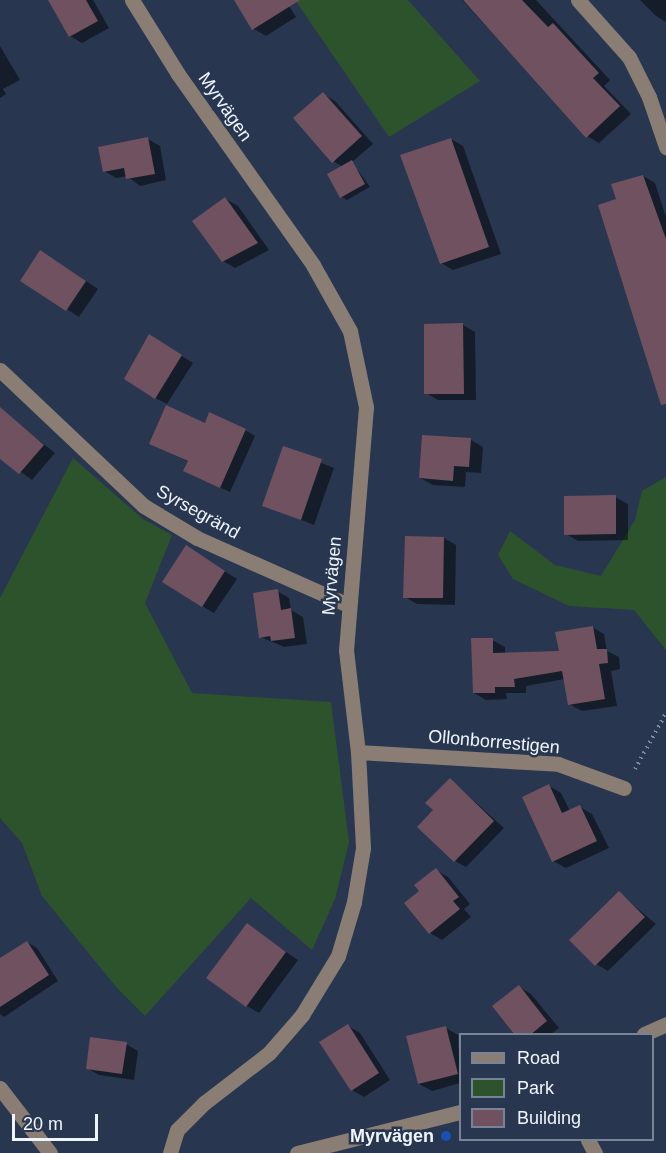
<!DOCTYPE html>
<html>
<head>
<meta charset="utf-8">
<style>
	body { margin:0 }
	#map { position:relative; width:666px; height:1153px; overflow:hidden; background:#28374f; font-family:Arial,sans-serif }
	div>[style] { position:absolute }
	.green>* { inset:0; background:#2d532d }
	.shadow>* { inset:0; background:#0007 }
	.building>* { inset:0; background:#6f5160 }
	.path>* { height:4px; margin-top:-2px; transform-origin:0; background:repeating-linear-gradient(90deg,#838e9f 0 1.5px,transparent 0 6px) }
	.minor>* { height:15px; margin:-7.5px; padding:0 7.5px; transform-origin:7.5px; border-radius:7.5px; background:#8a7d74 }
	.dots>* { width:16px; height:16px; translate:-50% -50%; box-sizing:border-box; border:3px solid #28374f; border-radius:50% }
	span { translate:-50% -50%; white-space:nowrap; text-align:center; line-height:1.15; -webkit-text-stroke:5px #28374f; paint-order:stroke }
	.street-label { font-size:18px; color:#eff5fe }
	.poi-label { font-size:18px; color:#eff5fe; font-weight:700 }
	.right { translate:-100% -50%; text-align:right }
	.legend { position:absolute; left:459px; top:1033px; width:195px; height:108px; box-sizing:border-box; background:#28374f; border:2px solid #788395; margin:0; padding:8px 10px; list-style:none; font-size:18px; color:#eff5fe }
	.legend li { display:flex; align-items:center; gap:12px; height:30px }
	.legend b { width:30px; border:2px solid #788395 }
	.scale { position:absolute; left:12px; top:1114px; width:86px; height:27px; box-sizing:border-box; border:3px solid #eff5fe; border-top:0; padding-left:8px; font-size:18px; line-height:21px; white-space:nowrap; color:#eff5fe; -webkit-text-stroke:4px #28374f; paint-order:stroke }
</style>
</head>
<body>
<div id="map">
	<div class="green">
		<i style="clip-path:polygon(295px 0,408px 0,480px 81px,389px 137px)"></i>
		<i style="clip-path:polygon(73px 458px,143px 519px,172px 535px,145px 603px,192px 693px,331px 702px,349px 842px,335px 899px,312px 950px,251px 898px,145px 1016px,117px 988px,42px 896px,22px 843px,0 818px,0 598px)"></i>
		<i style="clip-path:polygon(666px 477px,666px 650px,634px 610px,569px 606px,513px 579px,498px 555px,510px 531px,555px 565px,601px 576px,635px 520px,642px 491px)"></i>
	</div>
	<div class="shadow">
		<i style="clip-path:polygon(49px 0,93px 0,109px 28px,82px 43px,70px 36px)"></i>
		<i style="clip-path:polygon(236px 0,285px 0,296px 17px,266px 36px,254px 29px)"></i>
		<i style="clip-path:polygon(462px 0,536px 0,610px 80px,604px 86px,631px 114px,599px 143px,587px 136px)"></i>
		<i style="clip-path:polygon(640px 0,666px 0,666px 22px,656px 16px)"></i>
		<i style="clip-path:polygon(0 46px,20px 80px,3px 89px,6px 94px,0 98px)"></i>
		<i style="clip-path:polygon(323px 94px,335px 101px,373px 144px,352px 162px,370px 187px,347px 200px,342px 197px,343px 167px,333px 161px)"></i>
		<i style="clip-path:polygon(148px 139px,160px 146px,166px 180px,140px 186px,127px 176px,116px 178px,104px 171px)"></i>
		<i style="clip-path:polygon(451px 139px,463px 146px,501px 254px,453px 270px,441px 263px)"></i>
		<i style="clip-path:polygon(643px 176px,655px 183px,666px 217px,666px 398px,618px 200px)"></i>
		<i style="clip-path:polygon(226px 199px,238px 206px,269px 250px,235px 268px,223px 261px)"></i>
		<i style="clip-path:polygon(53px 259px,98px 289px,79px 317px,22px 280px)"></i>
		<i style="clip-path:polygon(463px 325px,475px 332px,476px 400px,438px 400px,426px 393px)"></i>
		<i style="clip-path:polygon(150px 336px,193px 363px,167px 404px,155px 398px,137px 356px)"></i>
		<i style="clip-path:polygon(2px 411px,55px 453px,32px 480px,0 457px)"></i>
		<i style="clip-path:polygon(206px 425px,245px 430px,255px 436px,230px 492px,195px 476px,189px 462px,161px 449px)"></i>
		<i style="clip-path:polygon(471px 440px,483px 447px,481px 473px,466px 472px,465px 487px,433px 485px,420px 478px)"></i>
		<i style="clip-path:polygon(284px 448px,334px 468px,314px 525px,264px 505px)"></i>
		<i style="clip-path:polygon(615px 497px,628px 504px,628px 540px,578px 541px,566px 534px)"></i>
		<i style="clip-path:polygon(444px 538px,456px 545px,455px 605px,417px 604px,405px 597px)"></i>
		<i style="clip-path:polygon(198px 554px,237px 579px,214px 613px,202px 606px)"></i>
		<i style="clip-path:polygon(277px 591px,289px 598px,291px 610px,303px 617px,307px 644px,284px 647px,261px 637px)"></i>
		<i style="clip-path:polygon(592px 627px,604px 634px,607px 651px,619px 657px,620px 669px,611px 671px,617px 706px,582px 711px,569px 704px,565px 679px,526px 686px,526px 693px,506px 693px,507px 699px,486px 700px,474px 693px,492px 640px,505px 647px,505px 654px,560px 652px)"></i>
		<i style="clip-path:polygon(450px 779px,504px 828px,466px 867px,455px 861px,435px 810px)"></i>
		<i style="clip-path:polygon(549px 786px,561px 793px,570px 811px,580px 807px,592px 814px,609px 848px,566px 868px,553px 861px)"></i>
		<i style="clip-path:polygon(436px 870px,448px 877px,470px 904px,464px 909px,471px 917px,442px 940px,430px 933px,421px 891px)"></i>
		<i style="clip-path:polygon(619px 893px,656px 924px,608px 971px,596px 964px)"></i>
		<i style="clip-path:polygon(247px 925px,298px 960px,259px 1013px,247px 1006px)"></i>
		<i style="clip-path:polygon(27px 942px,37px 948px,58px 981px,4px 1017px,0 1014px,0 960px)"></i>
		<i style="clip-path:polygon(519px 987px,531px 994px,559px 1028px,551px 1034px,517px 1034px)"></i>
		<i style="clip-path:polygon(348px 1026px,360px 1033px,390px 1080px,364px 1097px,352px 1090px)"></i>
		<i style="clip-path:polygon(446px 1028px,458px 1035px,460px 1083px,432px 1091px,419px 1084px)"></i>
		<i style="clip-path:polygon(126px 1044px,138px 1051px,134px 1080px,99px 1075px,87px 1068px)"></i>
	</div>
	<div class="building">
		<i style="clip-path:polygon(48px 0,86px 0,98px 21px,69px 37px)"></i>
		<i style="clip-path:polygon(234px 0,300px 0,252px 30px)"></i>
		<i style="clip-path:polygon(463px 0,522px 0,548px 27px,553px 23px,599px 73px,593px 78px,620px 106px,586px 138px)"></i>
		<i style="clip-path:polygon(323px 92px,362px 136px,332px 163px,293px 118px)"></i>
		<i style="clip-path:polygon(148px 137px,155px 174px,126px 179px,124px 168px,103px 172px,98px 147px)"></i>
		<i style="clip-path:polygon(451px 138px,489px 247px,440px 264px,400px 155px)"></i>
		<i style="clip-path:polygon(352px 160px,365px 184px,340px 198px,327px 174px)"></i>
		<i style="clip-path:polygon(643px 175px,666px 239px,666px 404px,661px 405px,598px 205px,616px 199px,611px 184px)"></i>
		<i style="clip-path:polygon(225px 197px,258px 243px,222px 262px,192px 221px)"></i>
		<i style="clip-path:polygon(40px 250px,86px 281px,66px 311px,20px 281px)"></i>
		<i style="clip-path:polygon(463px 323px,464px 394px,424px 394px,424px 324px)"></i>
		<i style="clip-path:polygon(149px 334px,182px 355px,155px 399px,124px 379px)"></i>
		<i style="clip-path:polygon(166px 405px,205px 423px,209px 412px,246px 429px,220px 488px,183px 471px,188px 461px,149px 444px)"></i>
		<i style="clip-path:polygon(0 407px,44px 445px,19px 474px,0 459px)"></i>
		<i style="clip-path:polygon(422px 435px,471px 438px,469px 467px,454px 466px,453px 481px,419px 478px)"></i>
		<i style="clip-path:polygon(283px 446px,322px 459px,301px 520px,262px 506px)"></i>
		<i style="clip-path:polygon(616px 495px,616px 534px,564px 535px,564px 496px)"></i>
		<i style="clip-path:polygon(405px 536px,444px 537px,443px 598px,403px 598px)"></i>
		<i style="clip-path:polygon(186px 545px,225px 571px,202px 607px,162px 582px)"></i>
		<i style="clip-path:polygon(278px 589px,281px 610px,291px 608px,295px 638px,271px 641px,270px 636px,259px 638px,253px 593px)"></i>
		<i style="clip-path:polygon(593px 626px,597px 649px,607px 649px,608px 663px,599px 664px,605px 699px,568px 705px,562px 671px,514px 679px,515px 687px,495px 687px,495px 693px,473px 693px,471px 638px,493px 638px,493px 653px,559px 651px,555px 632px)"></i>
		<i style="clip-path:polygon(450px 778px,494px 821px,454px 862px,417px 827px,433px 810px,425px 803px)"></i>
		<i style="clip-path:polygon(549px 784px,562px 813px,580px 805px,597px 841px,552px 862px,522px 797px)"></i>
		<i style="clip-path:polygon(436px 868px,459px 897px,453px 901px,460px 909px,429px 934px,404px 903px,419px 891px,414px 885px)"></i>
		<i style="clip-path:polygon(619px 891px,645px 917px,595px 966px,569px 940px)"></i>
		<i style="clip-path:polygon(247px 923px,286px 952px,246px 1007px,206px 978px)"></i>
		<i style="clip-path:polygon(27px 941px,49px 975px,0 1007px,0 958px)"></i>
		<i style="clip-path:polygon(519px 985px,547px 1021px,530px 1035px,515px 1035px,492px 1006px)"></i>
		<i style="clip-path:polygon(348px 1024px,379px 1073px,351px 1091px,319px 1042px)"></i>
		<i style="clip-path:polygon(446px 1026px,458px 1074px,418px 1084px,406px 1036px)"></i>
		<i style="clip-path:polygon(90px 1037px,127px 1042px,122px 1074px,86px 1069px)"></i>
	</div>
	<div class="path">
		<i style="left:635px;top:769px;width:64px;rotate:-61deg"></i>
	</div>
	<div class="minor">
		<i style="left:132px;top:0;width:87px;rotate:58.1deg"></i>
		<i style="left:178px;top:74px;width:234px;rotate:54.7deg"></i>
		<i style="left:313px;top:265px;width:76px;rotate:60.7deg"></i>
		<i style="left:350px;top:331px;width:78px;rotate:78.1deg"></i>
		<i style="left:366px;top:407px;width:244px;rotate:94.7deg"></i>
		<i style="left:346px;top:650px;width:103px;rotate:83.3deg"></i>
		<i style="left:358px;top:752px;width:96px;rotate:87deg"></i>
		<i style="left:363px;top:848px;width:55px;rotate:99.5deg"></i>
		<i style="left:354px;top:902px;width:56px;rotate:106.5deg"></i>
		<i style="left:338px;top:956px;width:69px;rotate:121.4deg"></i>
		<i style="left:302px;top:1015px;width:50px;rotate:131deg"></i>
		<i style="left:269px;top:1053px;width:82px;rotate:142.4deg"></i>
		<i style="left:204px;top:1103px;width:38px;rotate:135deg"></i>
		<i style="left:177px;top:1130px;width:24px;rotate:107deg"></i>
		<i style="left:578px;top:0;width:76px;rotate:48.2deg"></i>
		<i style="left:629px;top:57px;width:45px;rotate:63.4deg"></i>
		<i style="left:649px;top:97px;width:53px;rotate:71.2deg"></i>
		<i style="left:0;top:370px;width:198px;rotate:43.4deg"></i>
		<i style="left:144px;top:506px;width:62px;rotate:31.1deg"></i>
		<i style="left:197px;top:538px;width:165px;rotate:23.9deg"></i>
		<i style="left:358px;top:752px;width:200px;rotate:3.4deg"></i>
		<i style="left:558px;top:764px;width:70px;rotate:20deg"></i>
		<i style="left:644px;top:1034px;width:24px;rotate:-24deg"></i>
		<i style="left:0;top:1088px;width:82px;rotate:52.4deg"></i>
		<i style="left:588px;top:1140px;width:15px;rotate:62deg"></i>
		<i style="left:297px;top:1153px;width:168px;rotate:-14.1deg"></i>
	</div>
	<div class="dots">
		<i style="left:446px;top:1136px;background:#1a4fb4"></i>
	</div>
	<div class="street-label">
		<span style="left:225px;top:107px;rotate:55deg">Myrvägen</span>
		<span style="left:198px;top:512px;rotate:29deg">Syrsegränd</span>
		<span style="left:332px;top:576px;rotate:-85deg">Myrvägen</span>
		<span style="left:494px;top:742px;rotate:5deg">Ollonborrestigen</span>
	</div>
	<div class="poi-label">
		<span class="right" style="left:434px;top:1136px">Myrvägen</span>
	</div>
	<ul class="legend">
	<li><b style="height:8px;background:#8a7d74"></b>Road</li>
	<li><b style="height:16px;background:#2d532d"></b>Park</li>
	<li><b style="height:16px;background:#6f5160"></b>Building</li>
	</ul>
	<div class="scale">20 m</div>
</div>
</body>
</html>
